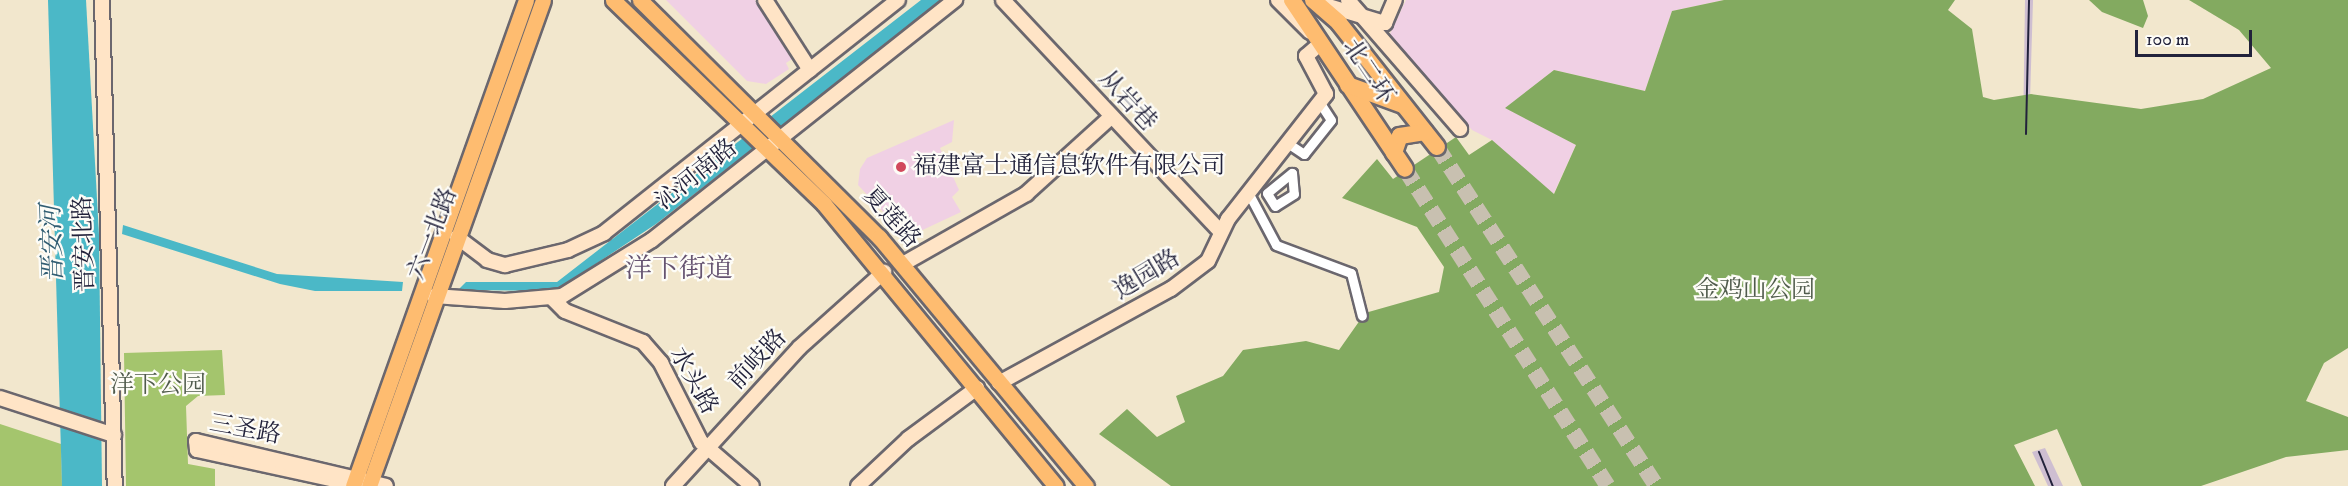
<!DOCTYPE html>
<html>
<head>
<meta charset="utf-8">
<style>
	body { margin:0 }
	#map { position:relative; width:2348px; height:486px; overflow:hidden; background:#f2e7cd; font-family:"IM FELL DW Pica","Noto Serif SC",serif }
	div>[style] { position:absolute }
	.built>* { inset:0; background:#f0d0e4 }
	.industrial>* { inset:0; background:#cebed1 }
	.green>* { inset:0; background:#a4c56d }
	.forest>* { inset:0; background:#83aa60 }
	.water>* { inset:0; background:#4bb8c7 }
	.highway-tunnel>* { height:16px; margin-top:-8px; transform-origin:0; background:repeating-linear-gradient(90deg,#c8c0b0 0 16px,transparent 0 24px) }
	.roads { filter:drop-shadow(2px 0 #6b676e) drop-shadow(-2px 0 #6b676e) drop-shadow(0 2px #6b676e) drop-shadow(0 -2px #6b676e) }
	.street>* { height:9px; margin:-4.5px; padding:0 4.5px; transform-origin:4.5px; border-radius:4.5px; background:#fff }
	.secondary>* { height:14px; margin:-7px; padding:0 7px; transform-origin:7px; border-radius:7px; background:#ffe4c6 }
	.primary>* { height:15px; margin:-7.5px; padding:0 7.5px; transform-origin:7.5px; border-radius:7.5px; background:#febc70 }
	.highway>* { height:16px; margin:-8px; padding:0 8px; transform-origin:8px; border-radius:8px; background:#febc70 }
	.rail>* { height:2px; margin:-1px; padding:0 1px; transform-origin:1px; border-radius:1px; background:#22223b }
	.dots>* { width:16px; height:16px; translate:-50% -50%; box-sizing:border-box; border:3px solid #fdfcf7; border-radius:50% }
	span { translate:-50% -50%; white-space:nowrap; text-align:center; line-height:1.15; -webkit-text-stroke:4.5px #fdfcf7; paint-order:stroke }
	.street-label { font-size:24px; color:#22223b }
	.poi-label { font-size:24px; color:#22223b }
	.left { translate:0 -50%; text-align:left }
	.park-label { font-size:24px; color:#505b4c }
	.water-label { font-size:26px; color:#325e73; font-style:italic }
	.quarter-label { font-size:27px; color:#665471 }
	.scale { position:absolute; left:2135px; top:30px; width:117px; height:27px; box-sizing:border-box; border:3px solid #22223b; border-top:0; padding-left:8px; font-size:18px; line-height:21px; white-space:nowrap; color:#22223b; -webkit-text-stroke:4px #fdfcf7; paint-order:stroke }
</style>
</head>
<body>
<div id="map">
	<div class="built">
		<i style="clip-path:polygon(666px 0,755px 0,792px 59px,786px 63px,789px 69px,766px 84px,747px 81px)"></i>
		<i style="clip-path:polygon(1406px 0,1724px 0,1672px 11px,1645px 91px,1554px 70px,1506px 108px,1576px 145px,1553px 195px,1492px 140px,1472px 130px,1389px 36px)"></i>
		<i style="clip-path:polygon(954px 120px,952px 142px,940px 148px,959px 190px,952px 197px,961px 212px,914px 234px,900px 230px,858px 185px,860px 169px,867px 158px)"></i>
	</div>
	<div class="industrial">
		<i style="clip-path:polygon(2025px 0,2033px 0,2029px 133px,2023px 135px)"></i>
		<i style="clip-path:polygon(2045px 448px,2063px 486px,2048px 486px,2032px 452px)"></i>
	</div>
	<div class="green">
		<i style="clip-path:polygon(222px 350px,225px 395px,198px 396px,186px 406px,188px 464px,215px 469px,215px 486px,126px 486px,124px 353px)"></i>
		<i style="clip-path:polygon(0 424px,61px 444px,62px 486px,0 486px)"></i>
	</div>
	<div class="forest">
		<i style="clip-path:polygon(1724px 0,1955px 0,1948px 10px,1972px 29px,1983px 97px,1994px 100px,2031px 94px,2141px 109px,2203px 99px,2271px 68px,2239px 30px,2189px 0,2348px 0,2348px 348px,2324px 363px,2306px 401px,2348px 417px,2348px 450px,2286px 457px,2201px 486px,2082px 486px,2057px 429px,2014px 445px,2035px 486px,1171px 486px,1099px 434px,1127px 409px,1157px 437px,1185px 422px,1176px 396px,1223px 376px,1243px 350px,1306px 341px,1339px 350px,1365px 313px,1439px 292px,1444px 267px,1417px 227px,1342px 198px,1377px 159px,1393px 179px,1456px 137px,1469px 155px,1492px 140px,1554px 194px,1576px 145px,1505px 108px,1554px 70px,1645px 91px,1672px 11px)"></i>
		<i style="clip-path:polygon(2089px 0,2143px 0,2148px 16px,2143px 28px,2102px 12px)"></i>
	</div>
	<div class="water">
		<i style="clip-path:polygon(48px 0,86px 0,99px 235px,102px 486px,62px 486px)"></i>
		<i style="clip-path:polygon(921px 0,943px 0,656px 224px,555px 291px,458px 290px,466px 282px,557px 282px)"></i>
		<i style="clip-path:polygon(123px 225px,277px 274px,403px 282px,402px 291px,315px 291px,280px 284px,122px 234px)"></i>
	</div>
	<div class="highway-tunnel">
		<i style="left:1437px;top:147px;width:404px;rotate:57.1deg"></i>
		<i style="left:1405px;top:169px;width:376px;rotate:57.4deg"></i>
	</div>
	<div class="roads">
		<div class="street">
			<i style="left:1289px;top:144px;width:18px;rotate:34deg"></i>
			<i style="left:1304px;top:154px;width:43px;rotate:-51.5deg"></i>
			<i style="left:1331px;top:120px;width:20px;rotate:-123deg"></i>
			<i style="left:1292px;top:173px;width:21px;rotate:85deg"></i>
			<i style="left:1294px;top:194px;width:22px;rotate:148deg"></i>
			<i style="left:1275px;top:206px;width:15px;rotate:-122deg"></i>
			<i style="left:1267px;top:193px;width:32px;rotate:-39deg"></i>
			<i style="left:1250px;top:196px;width:55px;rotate:62deg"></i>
			<i style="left:1276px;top:245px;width:80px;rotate:20.5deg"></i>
			<i style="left:1351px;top:273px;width:44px;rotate:75.7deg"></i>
		</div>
		<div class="secondary">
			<i style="left:102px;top:0;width:486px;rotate:88.5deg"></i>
			<i style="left:765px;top:0;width:83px;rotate:57.3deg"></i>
			<i style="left:1003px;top:0;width:317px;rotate:46.8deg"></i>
			<i style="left:1278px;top:0;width:45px;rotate:45deg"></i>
			<i style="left:1348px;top:0;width:171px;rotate:49deg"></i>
			<i style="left:1325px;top:5px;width:63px;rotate:16.7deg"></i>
			<i style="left:1385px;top:23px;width:25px;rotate:-67deg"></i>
			<i style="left:457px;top:237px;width:38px;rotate:37deg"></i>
			<i style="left:487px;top:260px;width:19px;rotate:16deg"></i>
			<i style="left:505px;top:265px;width:65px;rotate:-13.4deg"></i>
			<i style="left:568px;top:250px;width:40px;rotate:-25deg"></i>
			<i style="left:604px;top:233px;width:375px;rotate:-38.4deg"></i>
			<i style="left:903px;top:264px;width:142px;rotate:-29.6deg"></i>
			<i style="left:1026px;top:194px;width:115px;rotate:-42.2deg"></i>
			<i style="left:434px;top:296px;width:71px;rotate:4deg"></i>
			<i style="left:505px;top:301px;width:57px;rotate:-5deg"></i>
			<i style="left:562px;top:296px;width:106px;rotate:-31.9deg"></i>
			<i style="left:652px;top:240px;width:387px;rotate:-38.4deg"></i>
			<i style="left:552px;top:298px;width:18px;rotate:45deg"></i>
			<i style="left:565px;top:311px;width:84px;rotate:21.7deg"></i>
			<i style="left:643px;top:342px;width:28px;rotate:49deg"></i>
			<i style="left:661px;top:363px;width:89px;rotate:63.1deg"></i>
			<i style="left:701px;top:442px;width:67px;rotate:40.8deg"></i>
			<i style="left:999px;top:383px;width:196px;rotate:-28.7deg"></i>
			<i style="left:1171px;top:289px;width:46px;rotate:-37.1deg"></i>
			<i style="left:1208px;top:261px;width:47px;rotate:-64.5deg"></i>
			<i style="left:1228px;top:219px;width:159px;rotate:-51.9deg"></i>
			<i style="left:1326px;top:94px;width:43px;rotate:-117.8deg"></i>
			<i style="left:1306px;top:56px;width:18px;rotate:-41deg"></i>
			<i style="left:0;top:398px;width:120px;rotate:18deg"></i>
			<i style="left:362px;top:486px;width:169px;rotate:-167.7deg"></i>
			<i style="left:197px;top:450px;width:9px;rotate:-96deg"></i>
			<i style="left:196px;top:441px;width:195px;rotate:13.3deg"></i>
			<i style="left:673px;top:486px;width:188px;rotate:-47.6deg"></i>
			<i style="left:800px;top:347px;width:113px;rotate:-41.8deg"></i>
			<i style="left:858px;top:486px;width:69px;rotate:-43.2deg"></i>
			<i style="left:908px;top:439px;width:86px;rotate:-36.5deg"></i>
		</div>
		<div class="primary">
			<i style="left:613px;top:0;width:293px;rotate:44deg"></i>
			<i style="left:824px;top:204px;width:365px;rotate:50.6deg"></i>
			<i style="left:640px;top:0;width:337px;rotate:44.8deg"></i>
			<i style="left:879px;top:237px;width:324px;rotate:50.3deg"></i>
			<i style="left:353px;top:486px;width:516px;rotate:-70.41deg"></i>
			<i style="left:369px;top:486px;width:516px;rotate:-70.3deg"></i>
		</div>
		<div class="highway">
			<i style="left:1292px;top:0;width:203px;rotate:56.2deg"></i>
			<i style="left:1313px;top:0;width:35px;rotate:41deg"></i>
			<i style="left:1339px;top:23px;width:158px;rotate:51.7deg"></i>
			<i style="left:1348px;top:85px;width:59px;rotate:20deg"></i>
			<i style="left:1394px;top:153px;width:18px;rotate:-71deg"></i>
			<i style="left:1400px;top:136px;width:25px;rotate:-9deg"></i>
		</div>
	</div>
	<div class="rail">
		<i style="left:2026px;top:134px;width:134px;rotate:-88.7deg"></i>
		<i style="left:2039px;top:452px;width:37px;rotate:68deg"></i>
	</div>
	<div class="dots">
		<i style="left:901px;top:167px;background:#d1495b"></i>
	</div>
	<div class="street-label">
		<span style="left:1368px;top:72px;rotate:56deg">北二环</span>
		<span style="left:1127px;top:101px;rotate:47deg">从岩巷</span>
		<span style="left:697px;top:175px;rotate:-39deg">沁河南路</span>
		<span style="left:891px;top:218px;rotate:48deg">夏莲路</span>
		<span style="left:433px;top:234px;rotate:-69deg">六一北路</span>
		<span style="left:85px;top:244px;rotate:-92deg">晋安北路</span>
		<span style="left:1147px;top:275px;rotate:-31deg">逸园路</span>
		<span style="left:758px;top:360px;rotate:-47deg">前岐路</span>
		<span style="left:693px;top:381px;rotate:61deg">水头路</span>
		<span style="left:245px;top:430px;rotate:10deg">三圣路</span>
	</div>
	<div class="poi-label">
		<span class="left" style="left:913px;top:167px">福建富士通信息软件有限公司</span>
	</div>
	<div class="park-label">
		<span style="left:1755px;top:291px">金鸡山公园</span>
		<span style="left:158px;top:386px">洋下公园</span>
	</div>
	<div class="water-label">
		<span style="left:53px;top:244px;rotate:-92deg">晋安河</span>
	</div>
	<div class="quarter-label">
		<span style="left:679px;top:270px">洋下街道</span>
	</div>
	<div class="scale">100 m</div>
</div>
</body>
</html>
